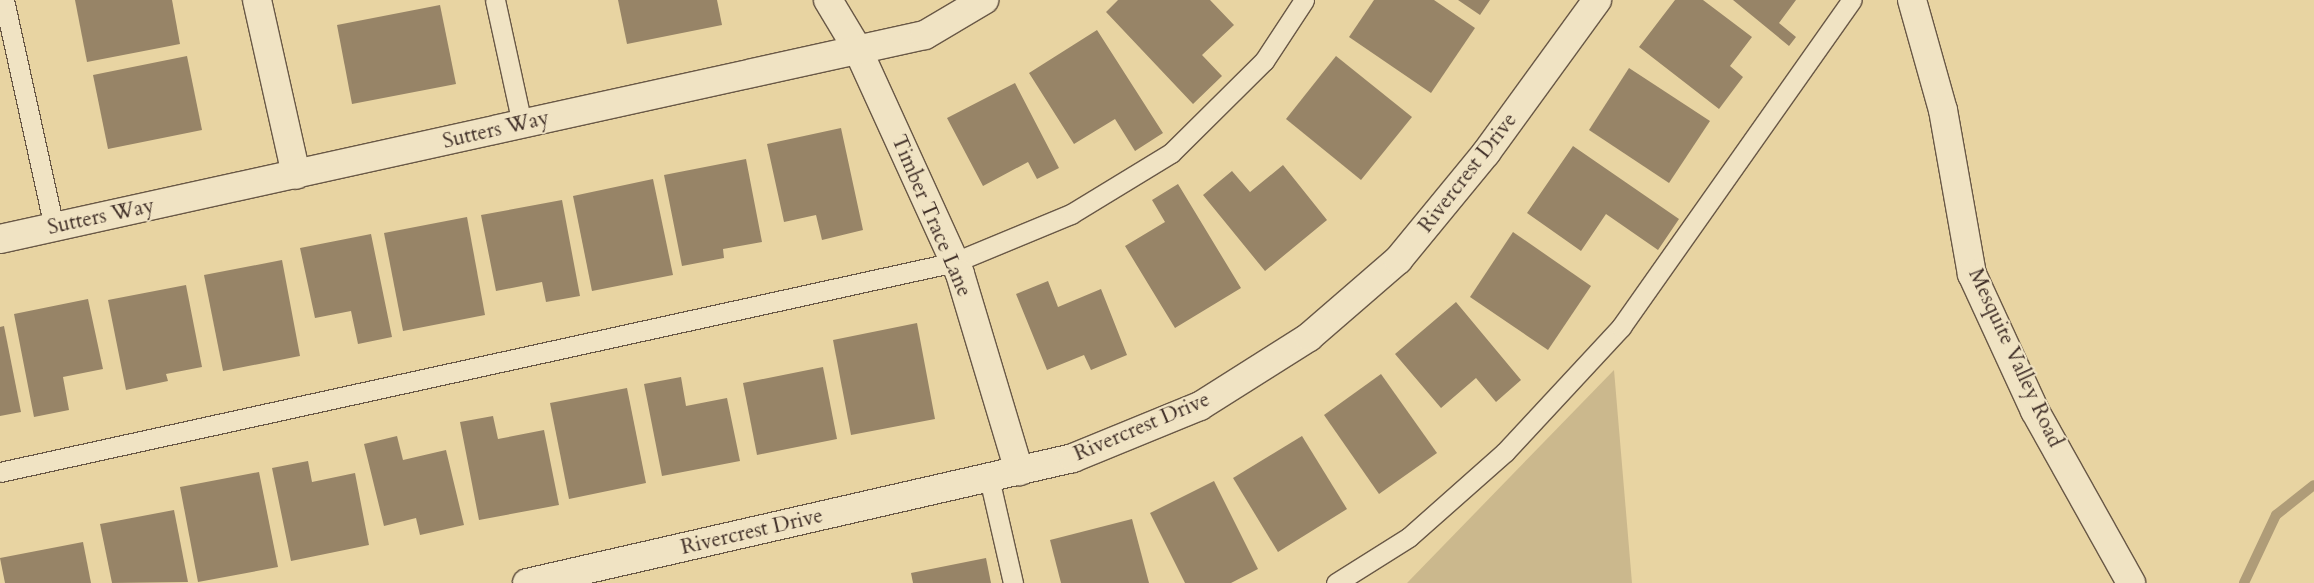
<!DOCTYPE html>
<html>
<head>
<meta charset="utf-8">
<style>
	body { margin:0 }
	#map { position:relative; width:2314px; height:583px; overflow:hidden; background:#e8d4a2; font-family:Cardo,serif }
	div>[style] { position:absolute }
	.green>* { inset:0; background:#cbb88d }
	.stream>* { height:10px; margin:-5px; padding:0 5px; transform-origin:5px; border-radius:5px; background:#af9c78 }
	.building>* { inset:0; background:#978467 }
	.roads { filter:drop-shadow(1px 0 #695846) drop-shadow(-1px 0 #695846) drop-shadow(0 1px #695846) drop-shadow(0 -1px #695846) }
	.lane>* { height:19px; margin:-9.5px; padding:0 9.5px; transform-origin:9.5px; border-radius:9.5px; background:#f0e3c3 }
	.street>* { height:28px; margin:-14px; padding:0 14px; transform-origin:14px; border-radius:14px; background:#f0e3c3 }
	.secondary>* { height:28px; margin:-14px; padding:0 14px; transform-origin:14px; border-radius:14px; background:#f0e3c3 }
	span { translate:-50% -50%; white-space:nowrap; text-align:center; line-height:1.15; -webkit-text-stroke:4px #f0e3c3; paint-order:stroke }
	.street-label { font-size:21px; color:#3f2e27 }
</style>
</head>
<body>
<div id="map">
	<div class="green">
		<i style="clip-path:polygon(1614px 370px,1632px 583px,1407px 583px)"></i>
	</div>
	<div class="stream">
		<i style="left:2244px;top:583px;width:75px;rotate:-64.8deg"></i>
		<i style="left:2276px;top:515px;width:48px;rotate:-38.3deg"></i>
	</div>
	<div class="building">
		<i style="clip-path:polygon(75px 0,172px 0,180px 44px,87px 62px)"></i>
		<i style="clip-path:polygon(618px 0,717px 0,722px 25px,627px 44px)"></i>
		<i style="clip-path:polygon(1118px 0,1210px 0,1234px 25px,1202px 55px,1222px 76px,1193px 104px,1106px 12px)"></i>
		<i style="clip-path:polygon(1374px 0,1434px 0,1475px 28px,1431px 93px,1349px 37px)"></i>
		<i style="clip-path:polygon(1458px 0,1490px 0,1480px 15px)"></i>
		<i style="clip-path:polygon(1675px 0,1703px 0,1752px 37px,1730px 66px,1743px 77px,1719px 109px,1639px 47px)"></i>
		<i style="clip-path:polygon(1733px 0,1796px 0,1779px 23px,1796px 37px,1789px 46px)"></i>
		<i style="clip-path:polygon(440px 5px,456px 84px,352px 104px,337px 25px)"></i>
		<i style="clip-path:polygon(1097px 30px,1163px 133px,1135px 151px,1115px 119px,1074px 144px,1029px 73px)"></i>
		<i style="clip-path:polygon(187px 56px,202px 130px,108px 149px,93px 75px)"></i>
		<i style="clip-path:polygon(1336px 56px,1412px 117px,1361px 180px,1286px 119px)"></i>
		<i style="clip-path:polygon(1629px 68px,1710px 121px,1669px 183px,1589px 130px)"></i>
		<i style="clip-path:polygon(1015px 83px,1059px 168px,1037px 179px,1028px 162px,983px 186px,947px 118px)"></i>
		<i style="clip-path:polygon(841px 128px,863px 230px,822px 240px,816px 215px,784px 222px,767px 144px)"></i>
		<i style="clip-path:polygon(1573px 146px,1679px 219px,1658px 250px,1606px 214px,1581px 251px,1527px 213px)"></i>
		<i style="clip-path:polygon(746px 159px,762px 242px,723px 249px,724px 258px,682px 266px,664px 175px)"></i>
		<i style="clip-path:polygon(1283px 165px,1327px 220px,1265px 271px,1203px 195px,1232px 171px,1250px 192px)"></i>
		<i style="clip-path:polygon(653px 179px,673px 275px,592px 291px,573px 196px)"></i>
		<i style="clip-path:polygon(1178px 184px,1241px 288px,1175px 328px,1125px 246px,1165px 222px,1152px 200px)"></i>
		<i style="clip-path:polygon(562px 200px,580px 296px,546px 302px,542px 282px,496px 291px,481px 215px)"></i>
		<i style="clip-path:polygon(467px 217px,485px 315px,403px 331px,384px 233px)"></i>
		<i style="clip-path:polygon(1513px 232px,1591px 286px,1548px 350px,1470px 297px)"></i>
		<i style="clip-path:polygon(371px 234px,392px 337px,358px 344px,351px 311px,315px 318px,300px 248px)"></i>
		<i style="clip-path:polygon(282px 260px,300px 356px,223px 371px,204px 275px)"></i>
		<i style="clip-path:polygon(1048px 281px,1058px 307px,1101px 289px,1127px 355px,1091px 370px,1084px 355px,1047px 370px,1016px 294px)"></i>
		<i style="clip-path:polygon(186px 285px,202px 367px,166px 374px,168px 381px,126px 390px,108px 300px)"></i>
		<i style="clip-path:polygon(88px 299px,103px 369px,63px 377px,69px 410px,34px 417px,14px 314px)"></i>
		<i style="clip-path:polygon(1456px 302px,1521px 380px,1496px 402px,1476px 378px,1441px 408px,1395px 354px)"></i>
		<i style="clip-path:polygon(917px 323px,935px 419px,851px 435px,833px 340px)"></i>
		<i style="clip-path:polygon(4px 326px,21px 412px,0 416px,0 327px)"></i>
		<i style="clip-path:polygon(823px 367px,837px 439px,757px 455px,743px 383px)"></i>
		<i style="clip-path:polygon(1381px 374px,1437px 453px,1379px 494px,1324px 415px)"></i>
		<i style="clip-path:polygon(681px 377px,686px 406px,727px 398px,740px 461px,662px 476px,644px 384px)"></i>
		<i style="clip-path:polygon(627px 388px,646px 483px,569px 499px,550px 403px)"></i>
		<i style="clip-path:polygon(493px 416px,498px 439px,544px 430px,559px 505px,479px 520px,460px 422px)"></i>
		<i style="clip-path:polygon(397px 436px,403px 460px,446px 450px,464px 525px,420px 535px,416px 518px,384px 526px,364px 444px)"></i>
		<i style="clip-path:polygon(1302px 436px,1347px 509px,1278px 552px,1233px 478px)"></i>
		<i style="clip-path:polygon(308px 461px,312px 482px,355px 473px,369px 545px,291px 561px,272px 468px)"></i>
		<i style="clip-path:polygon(259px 472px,278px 567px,198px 582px,180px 487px)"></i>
		<i style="clip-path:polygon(1214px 481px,1258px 569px,1231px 583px,1185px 583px,1150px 513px)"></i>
		<i style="clip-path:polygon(174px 510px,188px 582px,112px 583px,100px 524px)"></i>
		<i style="clip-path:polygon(1132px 519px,1149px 583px,1061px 583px,1050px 540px)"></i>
		<i style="clip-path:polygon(83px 542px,91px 583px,5px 583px,0 558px)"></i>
		<i style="clip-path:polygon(986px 558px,991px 583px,913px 583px,911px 573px)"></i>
	</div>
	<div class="roads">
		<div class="lane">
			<i style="left:4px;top:0;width:232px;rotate:77.6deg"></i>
			<i style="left:495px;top:0;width:127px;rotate:77.7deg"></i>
			<i style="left:0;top:472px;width:978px;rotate:-12.4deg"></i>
			<i style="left:955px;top:262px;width:126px;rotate:-22.5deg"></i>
			<i style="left:1071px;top:214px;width:117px;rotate:-31.4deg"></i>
			<i style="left:1171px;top:153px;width:131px;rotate:-44.7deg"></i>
			<i style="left:1264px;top:61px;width:73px;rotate:-56.7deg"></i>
			<i style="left:989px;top:478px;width:108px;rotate:77.1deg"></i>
			<i style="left:1336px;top:583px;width:86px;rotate:-32.2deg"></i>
			<i style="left:1409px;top:537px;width:128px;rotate:-41.5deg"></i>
			<i style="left:1505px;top:452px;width:171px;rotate:-47.1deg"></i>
			<i style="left:1621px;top:327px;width:400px;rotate:-54.8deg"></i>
		</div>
		<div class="street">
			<i style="left:257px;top:0;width:179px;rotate:77.4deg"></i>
			<i style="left:828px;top:0;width:58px;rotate:59deg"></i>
			<i style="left:858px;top:50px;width:246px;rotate:65.5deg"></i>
			<i style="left:960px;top:274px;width:206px;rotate:73.3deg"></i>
			<i style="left:0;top:239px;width:947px;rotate:-12.44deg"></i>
			<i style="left:925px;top:35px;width:69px;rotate:-30.7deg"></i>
			<i style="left:527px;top:583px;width:560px;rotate:-12.89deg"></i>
			<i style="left:1073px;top:458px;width:137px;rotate:-22.3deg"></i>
			<i style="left:1200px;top:406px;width:129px;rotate:-32.3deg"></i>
			<i style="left:1309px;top:337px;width:118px;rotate:-40.9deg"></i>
			<i style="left:1398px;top:260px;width:139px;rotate:-50.6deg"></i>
			<i style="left:1486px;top:153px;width:189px;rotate:-54deg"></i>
		</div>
		<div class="secondary">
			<i style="left:1912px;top:0;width:114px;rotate:74.3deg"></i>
			<i style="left:1943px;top:110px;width:167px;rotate:80deg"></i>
			<i style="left:1972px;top:274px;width:151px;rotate:65.3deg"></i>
			<i style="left:2035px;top:411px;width:197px;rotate:60.8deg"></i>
		</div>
	</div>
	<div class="street-label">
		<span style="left:496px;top:130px;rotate:-13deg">Sutters Way</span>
		<span style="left:1468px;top:173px;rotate:-52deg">Rivercrest Drive</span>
		<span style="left:931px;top:216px;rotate:67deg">Timber Trace Lane</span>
		<span style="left:101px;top:217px;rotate:-12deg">Sutters Way</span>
		<span style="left:2015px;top:358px;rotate:65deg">Mesquite Valley Road</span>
		<span style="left:1142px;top:427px;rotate:-23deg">Rivercrest Drive</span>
		<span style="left:752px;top:532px;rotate:-13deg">Rivercrest Drive</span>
	</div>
</div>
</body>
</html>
